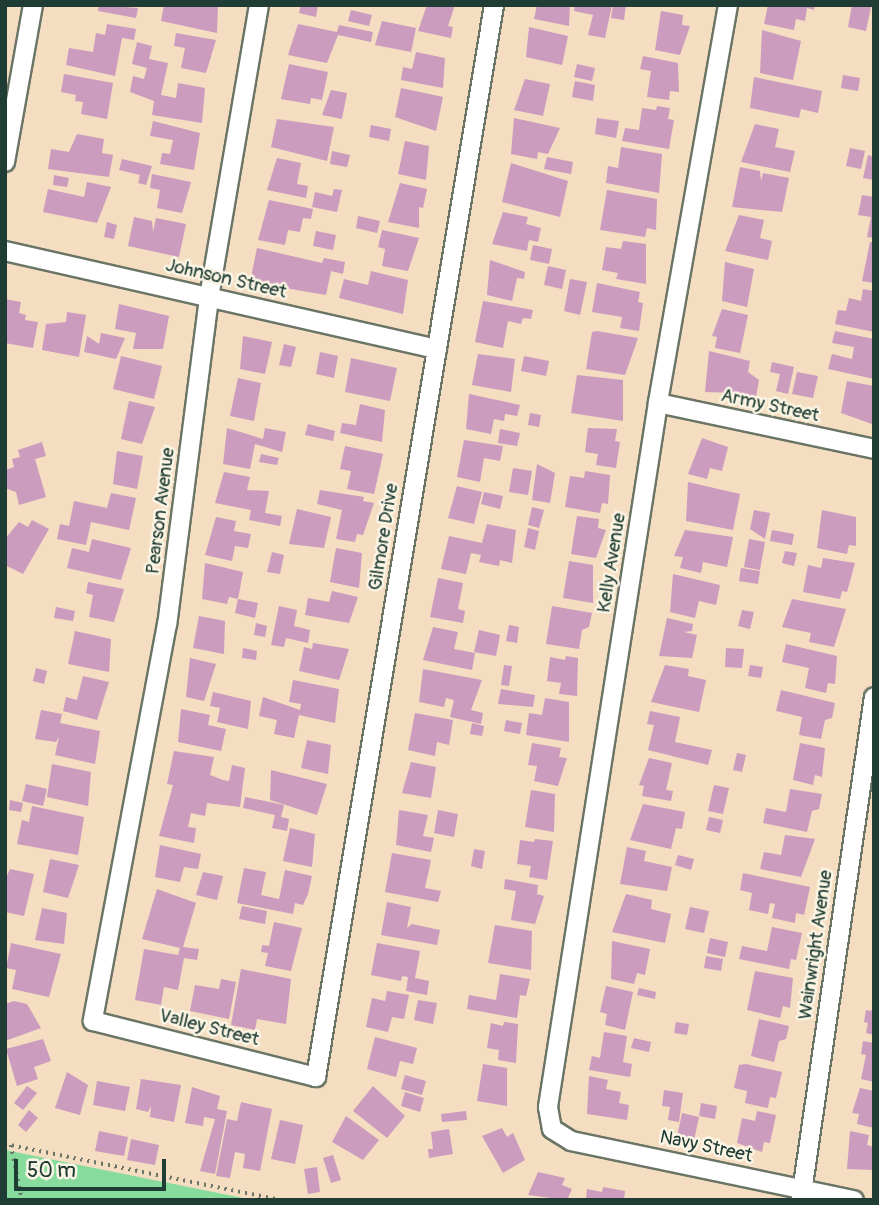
<!DOCTYPE html>
<html>
<head>
<meta charset="utf-8">
<style>
	body { margin:0 }
	#map { position:relative; width:879px; height:1205px; overflow:hidden; background:#f4ddc1; font-family:Pangolin,sans-serif }
	div>[style] { position:absolute }
	.green>* { inset:0; background:#87db9d }
	.building>* { inset:0; background:#cb9cbe }
	.path>* { height:3.5px; margin-top:-1.75px; transform-origin:0; background:repeating-linear-gradient(90deg,#6a7565 0 2px,transparent 0 7px) }
	.roads { filter:drop-shadow(2px 0 #6a7565) drop-shadow(-2px 0 #6a7565) drop-shadow(0 2px #6a7565) drop-shadow(0 -2px #6a7565) }
	.street>* { height:18px; margin:-9px; padding:0 9px; transform-origin:9px; border-radius:9px; background:#fff }
	span { translate:-50% -50%; white-space:nowrap; text-align:center; line-height:1.15; -webkit-text-stroke:5px #fcf5e5; paint-order:stroke }
	.street-label { font-size:19px; color:#1f3d34 }
	.frame { position:absolute; inset:0; border:7px solid #1f3d34; pointer-events:none }
	.scale { position:absolute; left:14px; top:1159px; width:152px; height:32px; box-sizing:border-box; border:4px solid #1f3d34; border-top:0; padding-left:9px; font-size:21px; line-height:24px; white-space:nowrap; color:#1f3d34; -webkit-text-stroke:5px #fcf5e5; paint-order:stroke }
</style>
</head>
<body>
<div id="map">
	<div class="green">
		<i style="clip-path:polygon(5px 1150px,253px 1200px,5px 1200px)"></i>
	</div>
	<div class="building">
		<i style="clip-path:polygon(99px 5px,138px 8px,136px 18px,98px 11px)"></i>
		<i style="clip-path:polygon(164px 5px,218px 5px,217px 33px,161px 21px)"></i>
		<i style="clip-path:polygon(301px 5px,318px 5px,316px 17px,299px 13px)"></i>
		<i style="clip-path:polygon(427px 5px,455px 5px,448px 26px,453px 27px,451px 38px,418px 31px)"></i>
		<i style="clip-path:polygon(537px 5px,570px 5px,569px 26px,534px 19px)"></i>
		<i style="clip-path:polygon(575px 5px,612px 5px,605px 38px,588px 35px,593px 15px,574px 11px)"></i>
		<i style="clip-path:polygon(613px 5px,626px 5px,624px 20px,611px 18px)"></i>
		<i style="clip-path:polygon(768px 5px,815px 5px,814px 10px,807px 8px,805px 21px,796px 19px,794px 30px,764px 24px)"></i>
		<i style="clip-path:polygon(852px 5px,871px 7px,866px 31px,848px 27px)"></i>
		<i style="clip-path:polygon(351px 10px,372px 15px,369px 26px,348px 21px)"></i>
		<i style="clip-path:polygon(661px 11px,683px 15px,682px 25px,690px 26px,680px 55px,655px 50px)"></i>
		<i style="clip-path:polygon(382px 21px,416px 28px,411px 52px,375px 45px)"></i>
		<i style="clip-path:polygon(107px 24px,136px 29px,134px 40px,122px 38px,115px 76px,66px 65px,69px 48px,93px 52px,96px 33px,105px 35px)"></i>
		<i style="clip-path:polygon(298px 24px,337px 32px,339px 25px,373px 32px,371px 42px,338px 35px,327px 63px,288px 55px)"></i>
		<i style="clip-path:polygon(529px 27px,568px 36px,562px 65px,526px 57px)"></i>
		<i style="clip-path:polygon(762px 30px,801px 41px,793px 80px,760px 73px)"></i>
		<i style="clip-path:polygon(176px 33px,216px 40px,206px 73px,181px 68px,185px 48px,174px 46px)"></i>
		<i style="clip-path:polygon(137px 42px,152px 46px,149px 59px,168px 63px,161px 95px,176px 98px,178px 83px,205px 88px,202px 123px,152px 115px,154px 101px,130px 92px,133px 76px,144px 79px,147px 68px,132px 64px)"></i>
		<i style="clip-path:polygon(416px 52px,445px 58px,443px 88px,401px 80px,403px 67px,412px 69px)"></i>
		<i style="clip-path:polygon(643px 56px,678px 63px,679px 92px,670px 91px,669px 100px,647px 97px,651px 71px,640px 69px)"></i>
		<i style="clip-path:polygon(289px 64px,328px 72px,322px 100px,311px 98px,310px 104px,281px 99px)"></i>
		<i style="clip-path:polygon(577px 64px,595px 68px,592px 81px,574px 77px)"></i>
		<i style="clip-path:polygon(64px 74px,113px 83px,107px 119px,81px 114px,83px 102px,75px 101px,76px 95px,61px 92px)"></i>
		<i style="clip-path:polygon(843px 75px,860px 78px,858px 91px,841px 88px)"></i>
		<i style="clip-path:polygon(754px 77px,822px 91px,818px 113px,801px 109px,799px 118px,750px 108px)"></i>
		<i style="clip-path:polygon(525px 79px,550px 84px,543px 116px,514px 110px)"></i>
		<i style="clip-path:polygon(575px 81px,595px 85px,593px 101px,572px 97px)"></i>
		<i style="clip-path:polygon(401px 88px,443px 97px,436px 131px,395px 117px)"></i>
		<i style="clip-path:polygon(331px 90px,347px 93px,342px 119px,322px 115px)"></i>
		<i style="clip-path:polygon(657px 106px,670px 108px,668px 119px,674px 120px,669px 149px,622px 141px,625px 128px,639px 130px,642px 108px,656px 110px)"></i>
		<i style="clip-path:polygon(514px 118px,560px 128px,548px 154px,538px 152px,537px 159px,511px 154px)"></i>
		<i style="clip-path:polygon(597px 118px,619px 121px,616px 138px,595px 134px)"></i>
		<i style="clip-path:polygon(277px 119px,334px 127px,327px 161px,271px 147px)"></i>
		<i style="clip-path:polygon(153px 121px,200px 133px,194px 170px,160px 164px,162px 153px,170px 154px,173px 140px,150px 136px)"></i>
		<i style="clip-path:polygon(755px 124px,779px 129px,775px 147px,795px 151px,790px 172px,741px 162px)"></i>
		<i style="clip-path:polygon(371px 125px,391px 129px,389px 141px,369px 137px)"></i>
		<i style="clip-path:polygon(77px 134px,104px 139px,102px 153px,113px 155px,109px 177px,48px 169px,51px 149px,69px 152px)"></i>
		<i style="clip-path:polygon(405px 141px,429px 146px,426px 180px,398px 174px)"></i>
		<i style="clip-path:polygon(621px 147px,662px 154px,659px 193px,606px 183px,608px 166px,618px 168px)"></i>
		<i style="clip-path:polygon(850px 148px,865px 151px,861px 169px,846px 166px)"></i>
		<i style="clip-path:polygon(332px 151px,350px 155px,347px 167px,330px 164px)"></i>
		<i style="clip-path:polygon(868px 155px,874px 157px,874px 180px,863px 178px)"></i>
		<i style="clip-path:polygon(547px 157px,573px 162px,571px 174px,544px 169px)"></i>
		<i style="clip-path:polygon(277px 158px,301px 163px,297px 184px,308px 186px,306px 198px,267px 190px)"></i>
		<i style="clip-path:polygon(122px 159px,152px 166px,146px 185px,138px 183px,140px 175px,119px 170px)"></i>
		<i style="clip-path:polygon(511px 163px,568px 181px,560px 217px,502px 202px)"></i>
		<i style="clip-path:polygon(740px 167px,760px 171px,761px 181px,763px 173px,789px 178px,782px 212px,732px 207px)"></i>
		<i style="clip-path:polygon(152px 174px,191px 182px,182px 213px,157px 208px,160px 190px,150px 188px)"></i>
		<i style="clip-path:polygon(54px 175px,69px 178px,67px 187px,53px 185px)"></i>
		<i style="clip-path:polygon(87px 182px,111px 187px,97px 223px,43px 212px,48px 189px,84px 197px)"></i>
		<i style="clip-path:polygon(400px 183px,427px 189px,423px 208px,419px 207px,419px 228px,388px 222px)"></i>
		<i style="clip-path:polygon(334px 189px,342px 190px,337px 212px,312px 207px,315px 192px,332px 196px)"></i>
		<i style="clip-path:polygon(607px 190px,657px 199px,656px 230px,647px 228px,645px 237px,600px 230px)"></i>
		<i style="clip-path:polygon(862px 195px,874px 197px,874px 238px,867px 237px,871px 217px,858px 215px)"></i>
		<i style="clip-path:polygon(269px 200px,313px 209px,311px 219px,303px 218px,300px 232px,288px 230px,285px 245px,258px 240px)"></i>
		<i style="clip-path:polygon(503px 212px,528px 217px,526px 224px,541px 228px,538px 242px,529px 240px,527px 251px,492px 244px)"></i>
		<i style="clip-path:polygon(739px 215px,764px 220px,760px 238px,772px 241px,768px 260px,725px 251px)"></i>
		<i style="clip-path:polygon(358px 216px,380px 221px,377px 233px,356px 228px)"></i>
		<i style="clip-path:polygon(134px 217px,152px 221px,153px 232px,156px 218px,186px 224px,179px 257px,128px 246px)"></i>
		<i style="clip-path:polygon(107px 222px,117px 225px,114px 239px,104px 237px)"></i>
		<i style="clip-path:polygon(382px 230px,419px 238px,408px 271px,382px 266px,385px 249px,378px 247px)"></i>
		<i style="clip-path:polygon(316px 231px,336px 235px,333px 250px,313px 246px)"></i>
		<i style="clip-path:polygon(623px 241px,646px 244px,646px 284px,616px 279px,618px 273px,602px 270px,606px 247px,621px 249px)"></i>
		<i style="clip-path:polygon(870px 242px,874px 242px,874px 283px,862px 281px)"></i>
		<i style="clip-path:polygon(533px 245px,552px 249px,549px 264px,530px 260px)"></i>
		<i style="clip-path:polygon(257px 248px,322px 263px,324px 258px,345px 262px,343px 274px,331px 271px,326px 295px,250px 282px)"></i>
		<i style="clip-path:polygon(490px 260px,525px 272px,524px 279px,517px 278px,512px 301px,487px 295px)"></i>
		<i style="clip-path:polygon(725px 262px,754px 269px,747px 307px,722px 301px)"></i>
		<i style="clip-path:polygon(548px 266px,566px 270px,562px 289px,544px 285px)"></i>
		<i style="clip-path:polygon(371px 271px,408px 280px,403px 314px,339px 298px,344px 279px,368px 285px)"></i>
		<i style="clip-path:polygon(570px 279px,587px 282px,580px 315px,564px 311px)"></i>
		<i style="clip-path:polygon(597px 283px,640px 292px,638px 302px,643px 303px,639px 331px,620px 328px,622px 317px,592px 312px)"></i>
		<i style="clip-path:polygon(863px 289px,874px 291px,874px 332px,835px 324px,838px 310px,846px 311px,849px 298px,861px 301px)"></i>
		<i style="clip-path:polygon(5px 299px,21px 302px,19px 313px,26px 315px,25px 320px,38px 322px,33px 348px,5px 343px)"></i>
		<i style="clip-path:polygon(483px 301px,533px 310px,531px 319px,523px 318px,521px 324px,508px 321px,503px 348px,475px 342px)"></i>
		<i style="clip-path:polygon(119px 304px,169px 316px,163px 349px,133px 349px,136px 333px,115px 329px)"></i>
		<i style="clip-path:polygon(722px 309px,748px 315px,740px 353px,715px 348px,717px 337px,712px 336px)"></i>
		<i style="clip-path:polygon(67px 312px,86px 315px,79px 357px,42px 350px,46px 324px,66px 322px)"></i>
		<i style="clip-path:polygon(597px 331px,638px 338px,625px 375px,586px 369px,592px 332px)"></i>
		<i style="clip-path:polygon(835px 331px,874px 339px,874px 379px,828px 369px,832px 354px,852px 359px,854px 347px,832px 343px)"></i>
		<i style="clip-path:polygon(101px 333px,125px 338px,116px 359px,84px 352px,87px 336px,99px 344px)"></i>
		<i style="clip-path:polygon(243px 336px,272px 342px,265px 374px,240px 369px)"></i>
		<i style="clip-path:polygon(284px 344px,296px 347px,291px 367px,279px 365px)"></i>
		<i style="clip-path:polygon(709px 351px,750px 361px,748px 372px,759px 380px,756px 397px,745px 395px,743px 400px,735px 398px,736px 393px,705px 392px)"></i>
		<i style="clip-path:polygon(320px 352px,338px 356px,334px 378px,316px 374px)"></i>
		<i style="clip-path:polygon(478px 354px,515px 359px,511px 392px,472px 385px)"></i>
		<i style="clip-path:polygon(121px 356px,162px 366px,154px 399px,113px 389px)"></i>
		<i style="clip-path:polygon(524px 356px,549px 361px,546px 376px,521px 371px)"></i>
		<i style="clip-path:polygon(351px 358px,397px 368px,390px 401px,345px 392px)"></i>
		<i style="clip-path:polygon(772px 362px,794px 367px,788px 394px,776px 391px,780px 374px,770px 372px)"></i>
		<i style="clip-path:polygon(797px 372px,818px 376px,813px 398px,792px 394px)"></i>
		<i style="clip-path:polygon(577px 375px,623px 380px,623px 421px,571px 413px)"></i>
		<i style="clip-path:polygon(238px 378px,261px 383px,254px 421px,230px 416px)"></i>
		<i style="clip-path:polygon(847px 381px,874px 386px,872px 424px,841px 413px)"></i>
		<i style="clip-path:polygon(469px 394px,520px 405px,517px 416px,505px 414px,504px 421px,494px 419px,491px 434px,466px 429px)"></i>
		<i style="clip-path:polygon(129px 401px,155px 407px,142px 444px,121px 439px)"></i>
		<i style="clip-path:polygon(360px 404px,385px 410px,382px 442px,340px 433px,342px 423px,356px 425px)"></i>
		<i style="clip-path:polygon(530px 413px,541px 415px,539px 427px,528px 425px)"></i>
		<i style="clip-path:polygon(308px 424px,335px 431px,333px 441px,305px 435px)"></i>
		<i style="clip-path:polygon(227px 428px,263px 439px,265px 428px,286px 432px,282px 452px,255px 444px,250px 469px,223px 464px)"></i>
		<i style="clip-path:polygon(588px 428px,617px 429px,615px 441px,620px 442px,616px 468px,596px 465px,598px 454px,585px 452px)"></i>
		<i style="clip-path:polygon(500px 429px,520px 433px,517px 446px,498px 443px)"></i>
		<i style="clip-path:polygon(702px 438px,728px 447px,722px 471px,710px 468px,707px 479px,688px 474px)"></i>
		<i style="clip-path:polygon(464px 440px,503px 446px,500px 461px,484px 458px,480px 482px,457px 477px)"></i>
		<i style="clip-path:polygon(42px 442px,46px 456px,35px 459px,46px 497px,19px 505px,16px 492px,5px 488px,5px 470px,14px 467px,12px 459px,20px 457px,18px 450px)"></i>
		<i style="clip-path:polygon(345px 446px,383px 454px,374px 494px,347px 489px,351px 471px,340px 469px)"></i>
		<i style="clip-path:polygon(117px 451px,143px 456px,137px 489px,113px 484px)"></i>
		<i style="clip-path:polygon(261px 454px,279px 458px,277px 465px,259px 462px)"></i>
		<i style="clip-path:polygon(537px 464px,555px 473px,550px 503px,532px 500px)"></i>
		<i style="clip-path:polygon(513px 468px,532px 471px,528px 495px,509px 492px)"></i>
		<i style="clip-path:polygon(585px 471px,610px 475px,608px 504px,602px 503px,600px 513px,565px 507px,570px 476px,584px 478px)"></i>
		<i style="clip-path:polygon(224px 472px,250px 477px,247px 490px,269px 491px,265px 513px,282px 516px,280px 526px,249px 520px,251px 510px,215px 503px)"></i>
		<i style="clip-path:polygon(688px 482px,740px 494px,733px 530px,686px 521px)"></i>
		<i style="clip-path:polygon(457px 486px,482px 492px,474px 524px,448px 518px)"></i>
		<i style="clip-path:polygon(320px 490px,364px 497px,363px 501px,374px 503px,363px 535px,357px 534px,355px 542px,336px 539px,342px 510px,317px 504px)"></i>
		<i style="clip-path:polygon(484px 492px,503px 496px,500px 509px,481px 504px)"></i>
		<i style="clip-path:polygon(111px 493px,136px 498px,129px 530px,91px 522px,86px 545px,57px 539px,60px 524px,69px 526px,74px 501px,107px 508px)"></i>
		<i style="clip-path:polygon(532px 507px,544px 510px,539px 528px,528px 525px)"></i>
		<i style="clip-path:polygon(297px 509px,331px 517px,324px 548px,289px 544px)"></i>
		<i style="clip-path:polygon(754px 510px,770px 513px,765px 539px,750px 529px)"></i>
		<i style="clip-path:polygon(822px 510px,856px 517px,856px 546px,849px 545px,847px 554px,817px 548px)"></i>
		<i style="clip-path:polygon(577px 516px,599px 519px,598px 528px,606px 530px,596px 558px,571px 554px)"></i>
		<i style="clip-path:polygon(216px 517px,236px 521px,234px 531px,251px 534px,248px 548px,235px 546px,232px 561px,205px 555px)"></i>
		<i style="clip-path:polygon(32px 520px,49px 529px,23px 574px,5px 565px,5px 539px,19px 522px,28px 527px)"></i>
		<i style="clip-path:polygon(487px 524px,516px 530px,512px 563px,500px 560px,499px 566px,479px 562px,481px 555px,471px 553px,466px 574px,441px 569px,449px 536px,482px 543px)"></i>
		<i style="clip-path:polygon(528px 528px,539px 531px,535px 550px,524px 547px)"></i>
		<i style="clip-path:polygon(685px 530px,733px 537px,727px 567px,703px 562px,701px 573px,680px 568px,683px 557px,674px 556px)"></i>
		<i style="clip-path:polygon(772px 530px,794px 534px,792px 545px,770px 541px)"></i>
		<i style="clip-path:polygon(92px 539px,131px 548px,121px 580px,67px 568px,72px 548px,89px 552px)"></i>
		<i style="clip-path:polygon(749px 539px,765px 542px,760px 570px,744px 567px)"></i>
		<i style="clip-path:polygon(336px 548px,362px 553px,359px 588px,330px 582px)"></i>
		<i style="clip-path:polygon(785px 551px,797px 553px,794px 566px,782px 563px)"></i>
		<i style="clip-path:polygon(272px 552px,284px 555px,280px 574px,267px 572px)"></i>
		<i style="clip-path:polygon(823px 558px,855px 563px,847px 592px,842px 591px,840px 599px,803px 592px,808px 565px,821px 568px)"></i>
		<i style="clip-path:polygon(569px 561px,593px 565px,593px 603px,563px 598px)"></i>
		<i style="clip-path:polygon(205px 563px,243px 572px,238px 599px,229px 597px,227px 604px,202px 599px)"></i>
		<i style="clip-path:polygon(741px 568px,760px 571px,758px 584px,739px 581px)"></i>
		<i style="clip-path:polygon(673px 574px,720px 585px,716px 605px,699px 601px,695px 618px,670px 612px)"></i>
		<i style="clip-path:polygon(438px 578px,463px 583px,458px 609px,465px 611px,463px 623px,430px 617px)"></i>
		<i style="clip-path:polygon(88px 582px,124px 589px,114px 622px,89px 617px,93px 595px,86px 593px)"></i>
		<i style="clip-path:polygon(332px 591px,358px 597px,349px 623px,305px 615px,308px 598px,329px 602px)"></i>
		<i style="clip-path:polygon(238px 599px,258px 603px,255px 618px,235px 613px)"></i>
		<i style="clip-path:polygon(792px 599px,846px 609px,834px 647px,809px 642px,811px 633px,782px 627px)"></i>
		<i style="clip-path:polygon(279px 606px,297px 610px,294px 626px,310px 630px,308px 643px,286px 638px,284px 647px,271px 645px)"></i>
		<i style="clip-path:polygon(552px 606px,592px 613px,589px 627px,582px 630px,579px 649px,546px 644px)"></i>
		<i style="clip-path:polygon(56px 607px,75px 611px,73px 621px,54px 618px)"></i>
		<i style="clip-path:polygon(742px 610px,754px 612px,750px 629px,738px 626px)"></i>
		<i style="clip-path:polygon(199px 616px,225px 621px,224px 654px,193px 648px)"></i>
		<i style="clip-path:polygon(667px 618px,693px 624px,692px 631px,684px 632px,697px 635px,692px 658px,659px 656px)"></i>
		<i style="clip-path:polygon(256px 623px,267px 626px,265px 637px,254px 635px)"></i>
		<i style="clip-path:polygon(509px 625px,519px 627px,517px 643px,506px 641px)"></i>
		<i style="clip-path:polygon(433px 627px,458px 632px,454px 649px,475px 653px,472px 670px,423px 660px)"></i>
		<i style="clip-path:polygon(479px 630px,500px 635px,496px 656px,474px 652px)"></i>
		<i style="clip-path:polygon(75px 631px,111px 639px,109px 672px,68px 664px)"></i>
		<i style="clip-path:polygon(313px 643px,349px 649px,339px 680px,299px 671px,304px 647px,312px 649px)"></i>
		<i style="clip-path:polygon(786px 644px,837px 656px,835px 684px,828px 683px,826px 693px,805px 688px,809px 668px,782px 662px)"></i>
		<i style="clip-path:polygon(243px 648px,257px 651px,256px 660px,242px 658px)"></i>
		<i style="clip-path:polygon(726px 648px,744px 649px,742px 668px,725px 667px)"></i>
		<i style="clip-path:polygon(566px 656px,578px 658px,577px 696px,559px 694px,561px 683px,547px 681px,550px 657px,565px 660px)"></i>
		<i style="clip-path:polygon(190px 658px,216px 664px,204px 701px,186px 697px)"></i>
		<i style="clip-path:polygon(504px 665px,512px 666px,509px 686px,501px 685px)"></i>
		<i style="clip-path:polygon(665px 665px,689px 669px,688px 676px,706px 680px,699px 712px,651px 702px)"></i>
		<i style="clip-path:polygon(750px 665px,763px 667px,761px 678px,748px 676px)"></i>
		<i style="clip-path:polygon(36px 668px,47px 671px,44px 684px,33px 681px)"></i>
		<i style="clip-path:polygon(423px 669px,482px 680px,471px 710px,483px 713px,481px 724px,450px 717px,454px 700px,446px 698px,444px 707px,419px 702px)"></i>
		<i style="clip-path:polygon(83px 676px,109px 682px,97px 720px,63px 711px,66px 697px,77px 700px)"></i>
		<i style="clip-path:polygon(293px 680px,339px 689px,335px 723px,299px 715px,294px 738px,274px 734px,277px 720px,259px 716px,263px 697px,300px 710px,301px 704px,289px 702px)"></i>
		<i style="clip-path:polygon(501px 689px,535px 695px,533px 707px,498px 704px)"></i>
		<i style="clip-path:polygon(781px 690px,835px 703px,832px 718px,825px 720px,821px 739px,799px 735px,802px 717px,776px 711px)"></i>
		<i style="clip-path:polygon(213px 692px,251px 701px,248px 729px,217px 722px,220px 708px,210px 706px)"></i>
		<i style="clip-path:polygon(545px 698px,569px 702px,569px 742px,526px 735px,529px 713px,542px 715px)"></i>
		<i style="clip-path:polygon(181px 709px,210px 715px,208px 725px,226px 729px,221px 751px,178px 742px)"></i>
		<i style="clip-path:polygon(41px 710px,62px 714px,60px 723px,100px 731px,95px 764px,55px 755px,59px 737px,56px 742px,35px 739px)"></i>
		<i style="clip-path:polygon(650px 711px,680px 717px,675px 742px,712px 750px,708px 765px,648px 750px,654px 725px,647px 724px)"></i>
		<i style="clip-path:polygon(415px 713px,453px 720px,449px 745px,437px 742px,435px 756px,408px 750px)"></i>
		<i style="clip-path:polygon(506px 720px,522px 723px,520px 734px,504px 731px)"></i>
		<i style="clip-path:polygon(472px 723px,484px 726px,482px 736px,470px 734px)"></i>
		<i style="clip-path:polygon(307px 740px,331px 745px,328px 774px,301px 768px)"></i>
		<i style="clip-path:polygon(532px 743px,561px 748px,559px 757px,567px 758px,558px 786px,534px 781px,537px 766px,528px 765px)"></i>
		<i style="clip-path:polygon(800px 743px,825px 748px,822px 777px,815px 775px,813px 785px,793px 780px)"></i>
		<i style="clip-path:polygon(174px 751px,214px 757px,210px 775px,223px 780px,229px 781px,232px 765px,245px 768px,240px 807px,207px 803px,205px 816px,191px 813px,188px 827px,196px 828px,194px 843px,159px 836px,173px 785px,167px 784px)"></i>
		<i style="clip-path:polygon(737px 753px,746px 755px,742px 772px,733px 770px)"></i>
		<i style="clip-path:polygon(649px 758px,672px 763px,666px 790px,673px 791px,671px 801px,642px 796px,644px 786px,639px 785px)"></i>
		<i style="clip-path:polygon(411px 762px,436px 767px,431px 798px,402px 793px)"></i>
		<i style="clip-path:polygon(52px 764px,91px 772px,88px 806px,47px 797px)"></i>
		<i style="clip-path:polygon(271px 770px,327px 784px,317px 815px,270px 800px)"></i>
		<i style="clip-path:polygon(26px 784px,47px 789px,43px 806px,22px 801px)"></i>
		<i style="clip-path:polygon(714px 785px,729px 788px,723px 814px,708px 811px)"></i>
		<i style="clip-path:polygon(790px 789px,822px 794px,819px 809px,812px 811px,807px 832px,763px 823px,766px 808px,786px 812px)"></i>
		<i style="clip-path:polygon(531px 790px,555px 794px,554px 832px,525px 827px)"></i>
		<i style="clip-path:polygon(245px 797px,284px 805px,281px 817px,289px 819px,287px 831px,272px 828px,275px 815px,243px 808px)"></i>
		<i style="clip-path:polygon(10px 800px,23px 803px,21px 812px,9px 810px)"></i>
		<i style="clip-path:polygon(643px 804px,685px 812px,682px 829px,676px 828px,671px 849px,630px 840px)"></i>
		<i style="clip-path:polygon(32px 806px,84px 817px,78px 855px,17px 844px,22px 820px,29px 822px)"></i>
		<i style="clip-path:polygon(399px 810px,428px 815px,423px 836px,434px 838px,431px 852px,396px 845px)"></i>
		<i style="clip-path:polygon(438px 810px,458px 814px,454px 837px,434px 833px)"></i>
		<i style="clip-path:polygon(709px 817px,723px 820px,720px 833px,706px 830px)"></i>
		<i style="clip-path:polygon(290px 828px,315px 834px,312px 867px,283px 861px)"></i>
		<i style="clip-path:polygon(785px 835px,815px 839px,801px 877px,760px 869px,764px 852px,781px 855px)"></i>
		<i style="clip-path:polygon(535px 839px,553px 841px,547px 880px,529px 877px,531px 866px,517px 864px,520px 840px,534px 842px)"></i>
		<i style="clip-path:polygon(160px 845px,201px 854px,198px 869px,184px 867px,180px 882px,155px 877px)"></i>
		<i style="clip-path:polygon(627px 847px,646px 851px,644px 861px,672px 867px,667px 891px,620px 884px)"></i>
		<i style="clip-path:polygon(474px 849px,485px 851px,482px 869px,471px 866px)"></i>
		<i style="clip-path:polygon(392px 853px,431px 860px,425px 888px,441px 891px,438px 902px,385px 892px)"></i>
		<i style="clip-path:polygon(678px 855px,694px 859px,691px 870px,675px 865px)"></i>
		<i style="clip-path:polygon(50px 859px,79px 865px,68px 898px,43px 892px)"></i>
		<i style="clip-path:polygon(244px 868px,266px 872px,261px 895px,279px 899px,285px 870px,312px 876px,308px 894px,303px 905px,295px 903px,293px 914px,237px 903px)"></i>
		<i style="clip-path:polygon(10px 869px,34px 874px,24px 916px,5px 912px,5px 880px)"></i>
		<i style="clip-path:polygon(203px 872px,223px 876px,217px 900px,196px 895px)"></i>
		<i style="clip-path:polygon(743px 873px,810px 887px,804px 915px,796px 913px,795px 923px,772px 918px,775px 904px,770px 903px,768px 914px,749px 910px,752px 893px,740px 890px)"></i>
		<i style="clip-path:polygon(505px 879px,538px 885px,537px 894px,544px 896px,535px 924px,511px 920px,516px 891px,504px 889px)"></i>
		<i style="clip-path:polygon(157px 889px,196px 903px,183px 947px,199px 949px,197px 960px,184px 958px,178px 990px,164px 987px,161px 1005px,135px 1000px,144px 949px,178px 955px,180px 948px,142px 939px)"></i>
		<i style="clip-path:polygon(626px 894px,652px 900px,651px 909px,671px 914px,665px 943px,612px 932px)"></i>
		<i style="clip-path:polygon(387px 902px,411px 907px,407px 928px,412px 924px,440px 930px,437px 945px,381px 935px)"></i>
		<i style="clip-path:polygon(242px 906px,267px 911px,265px 924px,239px 919px)"></i>
		<i style="clip-path:polygon(690px 907px,709px 911px,704px 933px,685px 929px)"></i>
		<i style="clip-path:polygon(42px 908px,67px 913px,64px 944px,35px 940px)"></i>
		<i style="clip-path:polygon(274px 922px,302px 928px,291px 971px,265px 966px,268px 953px,261px 952px,262px 945px,269px 946px)"></i>
		<i style="clip-path:polygon(495px 925px,532px 931px,531px 970px,488px 963px)"></i>
		<i style="clip-path:polygon(772px 927px,802px 933px,796px 960px,791px 959px,789px 969px,739px 959px,742px 946px,767px 951px)"></i>
		<i style="clip-path:polygon(710px 938px,728px 942px,725px 957px,707px 953px)"></i>
		<i style="clip-path:polygon(612px 941px,650px 949px,645px 975px,637px 973px,634px 984px,611px 979px)"></i>
		<i style="clip-path:polygon(11px 943px,61px 954px,49px 997px,12px 989px,16px 970px,6px 968px)"></i>
		<i style="clip-path:polygon(377px 943px,420px 951px,415px 978px,429px 981px,427px 995px,406px 991px,408px 977px,402px 976px,401px 981px,371px 975px)"></i>
		<i style="clip-path:polygon(706px 956px,723px 959px,721px 971px,704px 968px)"></i>
		<i style="clip-path:polygon(241px 969px,291px 979px,286px 1024px,257px 1019px,255px 1030px,231px 1025px)"></i>
		<i style="clip-path:polygon(755px 971px,793px 978px,790px 1008px,783px 1006px,780px 1018px,747px 1010px)"></i>
		<i style="clip-path:polygon(500px 974px,530px 979px,526px 996px,520px 995px,517px 1018px,467px 1009px,469px 995px,496px 1000px)"></i>
		<i style="clip-path:polygon(221px 979px,236px 982px,229px 1019px,190px 1011px,195px 985px,219px 989px)"></i>
		<i style="clip-path:polygon(606px 986px,633px 992px,625px 1030px,605px 1025px,607px 1014px,600px 1012px)"></i>
		<i style="clip-path:polygon(639px 988px,656px 992px,655px 999px,637px 995px)"></i>
		<i style="clip-path:polygon(387px 991px,409px 995px,404px 1019px,392px 1017px,388px 1032px,366px 1027px,372px 998px,385px 1001px)"></i>
		<i style="clip-path:polygon(418px 1000px,437px 1003px,433px 1024px,414px 1020px)"></i>
		<i style="clip-path:polygon(14px 1001px,27px 1004px,41px 1028px,5px 1041px,5px 1004px)"></i>
		<i style="clip-path:polygon(874px 1004px,874px 1035px,866px 1033px,868px 1023px,864px 1022px,866px 1010px,871px 1011px)"></i>
		<i style="clip-path:polygon(759px 1019px,789px 1026px,786px 1039px,779px 1041px,774px 1062px,751px 1056px)"></i>
		<i style="clip-path:polygon(504px 1022px,518px 1024px,516px 1063px,498px 1060px,499px 1050px,487px 1048px,491px 1023px,503px 1026px)"></i>
		<i style="clip-path:polygon(676px 1022px,689px 1024px,687px 1035px,674px 1033px)"></i>
		<i style="clip-path:polygon(604px 1032px,627px 1036px,623px 1062px,632px 1064px,630px 1077px,589px 1070px,592px 1056px,600px 1058px)"></i>
		<i style="clip-path:polygon(375px 1037px,417px 1048px,413px 1064px,400px 1061px,396px 1077px,367px 1069px)"></i>
		<i style="clip-path:polygon(634px 1038px,651px 1042px,649px 1052px,631px 1048px)"></i>
		<i style="clip-path:polygon(43px 1039px,51px 1061px,34px 1067px,38px 1079px,17px 1086px,6px 1049px)"></i>
		<i style="clip-path:polygon(863px 1041px,874px 1043px,874px 1082px,861px 1079px,866px 1055px,861px 1054px)"></i>
		<i style="clip-path:polygon(483px 1064px,507px 1068px,507px 1106px,477px 1101px)"></i>
		<i style="clip-path:polygon(746px 1064px,782px 1072px,776px 1098px,770px 1097px,768px 1108px,745px 1103px,747px 1091px,734px 1088px,739px 1065px)"></i>
		<i style="clip-path:polygon(67px 1072px,88px 1085px,80px 1115px,55px 1108px)"></i>
		<i style="clip-path:polygon(405px 1075px,426px 1081px,422px 1095px,401px 1089px)"></i>
		<i style="clip-path:polygon(589px 1076px,608px 1080px,606px 1089px,621px 1092px,619px 1103px,629px 1105px,627px 1120px,587px 1114px)"></i>
		<i style="clip-path:polygon(141px 1079px,181px 1085px,174px 1122px,150px 1117px,151px 1106px,148px 1112px,136px 1109px)"></i>
		<i style="clip-path:polygon(97px 1081px,130px 1087px,125px 1111px,93px 1105px)"></i>
		<i style="clip-path:polygon(27px 1086px,37px 1093px,23px 1110px,14px 1103px)"></i>
		<i style="clip-path:polygon(373px 1086px,405px 1116px,387px 1138px,353px 1111px)"></i>
		<i style="clip-path:polygon(192px 1087px,220px 1096px,217px 1109px,227px 1111px,215px 1174px,200px 1171px,215px 1119px,204px 1117px,203px 1126px,185px 1123px)"></i>
		<i style="clip-path:polygon(860px 1088px,874px 1091px,874px 1128px,857px 1124px,859px 1114px,852px 1113px)"></i>
		<i style="clip-path:polygon(664px 1090px,683px 1093px,679px 1122px,668px 1120px,670px 1107px,662px 1106px)"></i>
		<i style="clip-path:polygon(405px 1092px,424px 1098px,420px 1112px,401px 1106px)"></i>
		<i style="clip-path:polygon(241px 1102px,272px 1109px,260px 1171px,243px 1168px,245px 1154px,235px 1152px,230px 1178px,216px 1176px,227px 1119px,237px 1121px)"></i>
		<i style="clip-path:polygon(701px 1103px,717px 1106px,715px 1119px,699px 1116px)"></i>
		<i style="clip-path:polygon(29px 1110px,38px 1118px,26px 1132px,18px 1125px)"></i>
		<i style="clip-path:polygon(466px 1111px,467px 1120px,442px 1122px,441px 1114px)"></i>
		<i style="clip-path:polygon(757px 1111px,776px 1115px,770px 1143px,764px 1142px,762px 1152px,737px 1143px,742px 1118px,755px 1121px)"></i>
		<i style="clip-path:polygon(682px 1113px,699px 1117px,694px 1140px,677px 1137px)"></i>
		<i style="clip-path:polygon(346px 1116px,379px 1140px,363px 1160px,332px 1142px)"></i>
		<i style="clip-path:polygon(280px 1120px,303px 1125px,295px 1164px,271px 1159px)"></i>
		<i style="clip-path:polygon(502px 1128px,507px 1137px,513px 1133px,525px 1160px,503px 1173px,482px 1136px)"></i>
		<i style="clip-path:polygon(449px 1129px,453px 1154px,429px 1158px,428px 1149px,433px 1149px,431px 1132px)"></i>
		<i style="clip-path:polygon(99px 1131px,128px 1137px,124px 1156px,95px 1151px)"></i>
		<i style="clip-path:polygon(850px 1131px,869px 1135px,867px 1145px,874px 1147px,874px 1170px,847px 1169px)"></i>
		<i style="clip-path:polygon(131px 1139px,159px 1145px,155px 1165px,127px 1160px)"></i>
		<i style="clip-path:polygon(333px 1155px,341px 1180px,331px 1183px,323px 1158px)"></i>
		<i style="clip-path:polygon(317px 1167px,320px 1192px,308px 1194px,304px 1169px)"></i>
		<i style="clip-path:polygon(538px 1172px,565px 1178px,562px 1185px,572px 1189px,567px 1200px,528px 1195px)"></i>
		<i style="clip-path:polygon(603px 1187px,625px 1191px,624px 1200px,586px 1200px,587px 1189px,602px 1192px)"></i>
	</div>
	<div class="path">
		<i style="left:5px;top:1144px;width:282px;rotate:11.5deg"></i>
		<i style="left:11px;top:1145px;width:56px;rotate:78.7deg"></i>
	</div>
	<div class="roads">
		<div class="street">
			<i style="left:259px;top:5px;width:297px;rotate:99.7deg"></i>
			<i style="left:209px;top:298px;width:329px;rotate:97.3deg"></i>
			<i style="left:167px;top:624px;width:404px;rotate:100.6deg"></i>
			<i style="left:93px;top:1021px;width:230px;rotate:14.1deg"></i>
			<i style="left:316px;top:1077px;width:1087px;rotate:-80.57deg"></i>
			<i style="left:728px;top:5px;width:404px;rotate:100deg"></i>
			<i style="left:658px;top:403px;width:713px;rotate:98.88deg"></i>
			<i style="left:548px;top:1107px;width:22px;rotate:80deg"></i>
			<i style="left:552px;top:1129px;width:22px;rotate:32deg"></i>
			<i style="left:571px;top:1141px;width:289px;rotate:11.8deg"></i>
			<i style="left:5px;top:162px;width:159px;rotate:-79.9deg"></i>
			<i style="left:5px;top:251px;width:443px;rotate:12.8deg"></i>
			<i style="left:658px;top:403px;width:221px;rotate:12deg"></i>
			<i style="left:801px;top:1199px;width:507px;rotate:-81.73deg"></i>
		</div>
	</div>
	<div class="street-label">
		<span style="left:226px;top:279px;rotate:13deg">Johnson Street</span>
		<span style="left:770px;top:406px;rotate:12deg">Army Street</span>
		<span style="left:161px;top:511px;rotate:-83deg">Pearson Avenue</span>
		<span style="left:384px;top:537px;rotate:-81deg">Gilmore Drive</span>
		<span style="left:612px;top:563px;rotate:-81deg">Kelly Avenue</span>
		<span style="left:816px;top:945px;rotate:-82deg">Wainwright Avenue</span>
		<span style="left:209px;top:1028px;rotate:14deg">Valley Street</span>
		<span style="left:706px;top:1147px;rotate:12deg">Navy Street</span>
	</div>
	<div class="frame"></div>
	<div class="scale">50 m</div>
</div>
</body>
</html>
